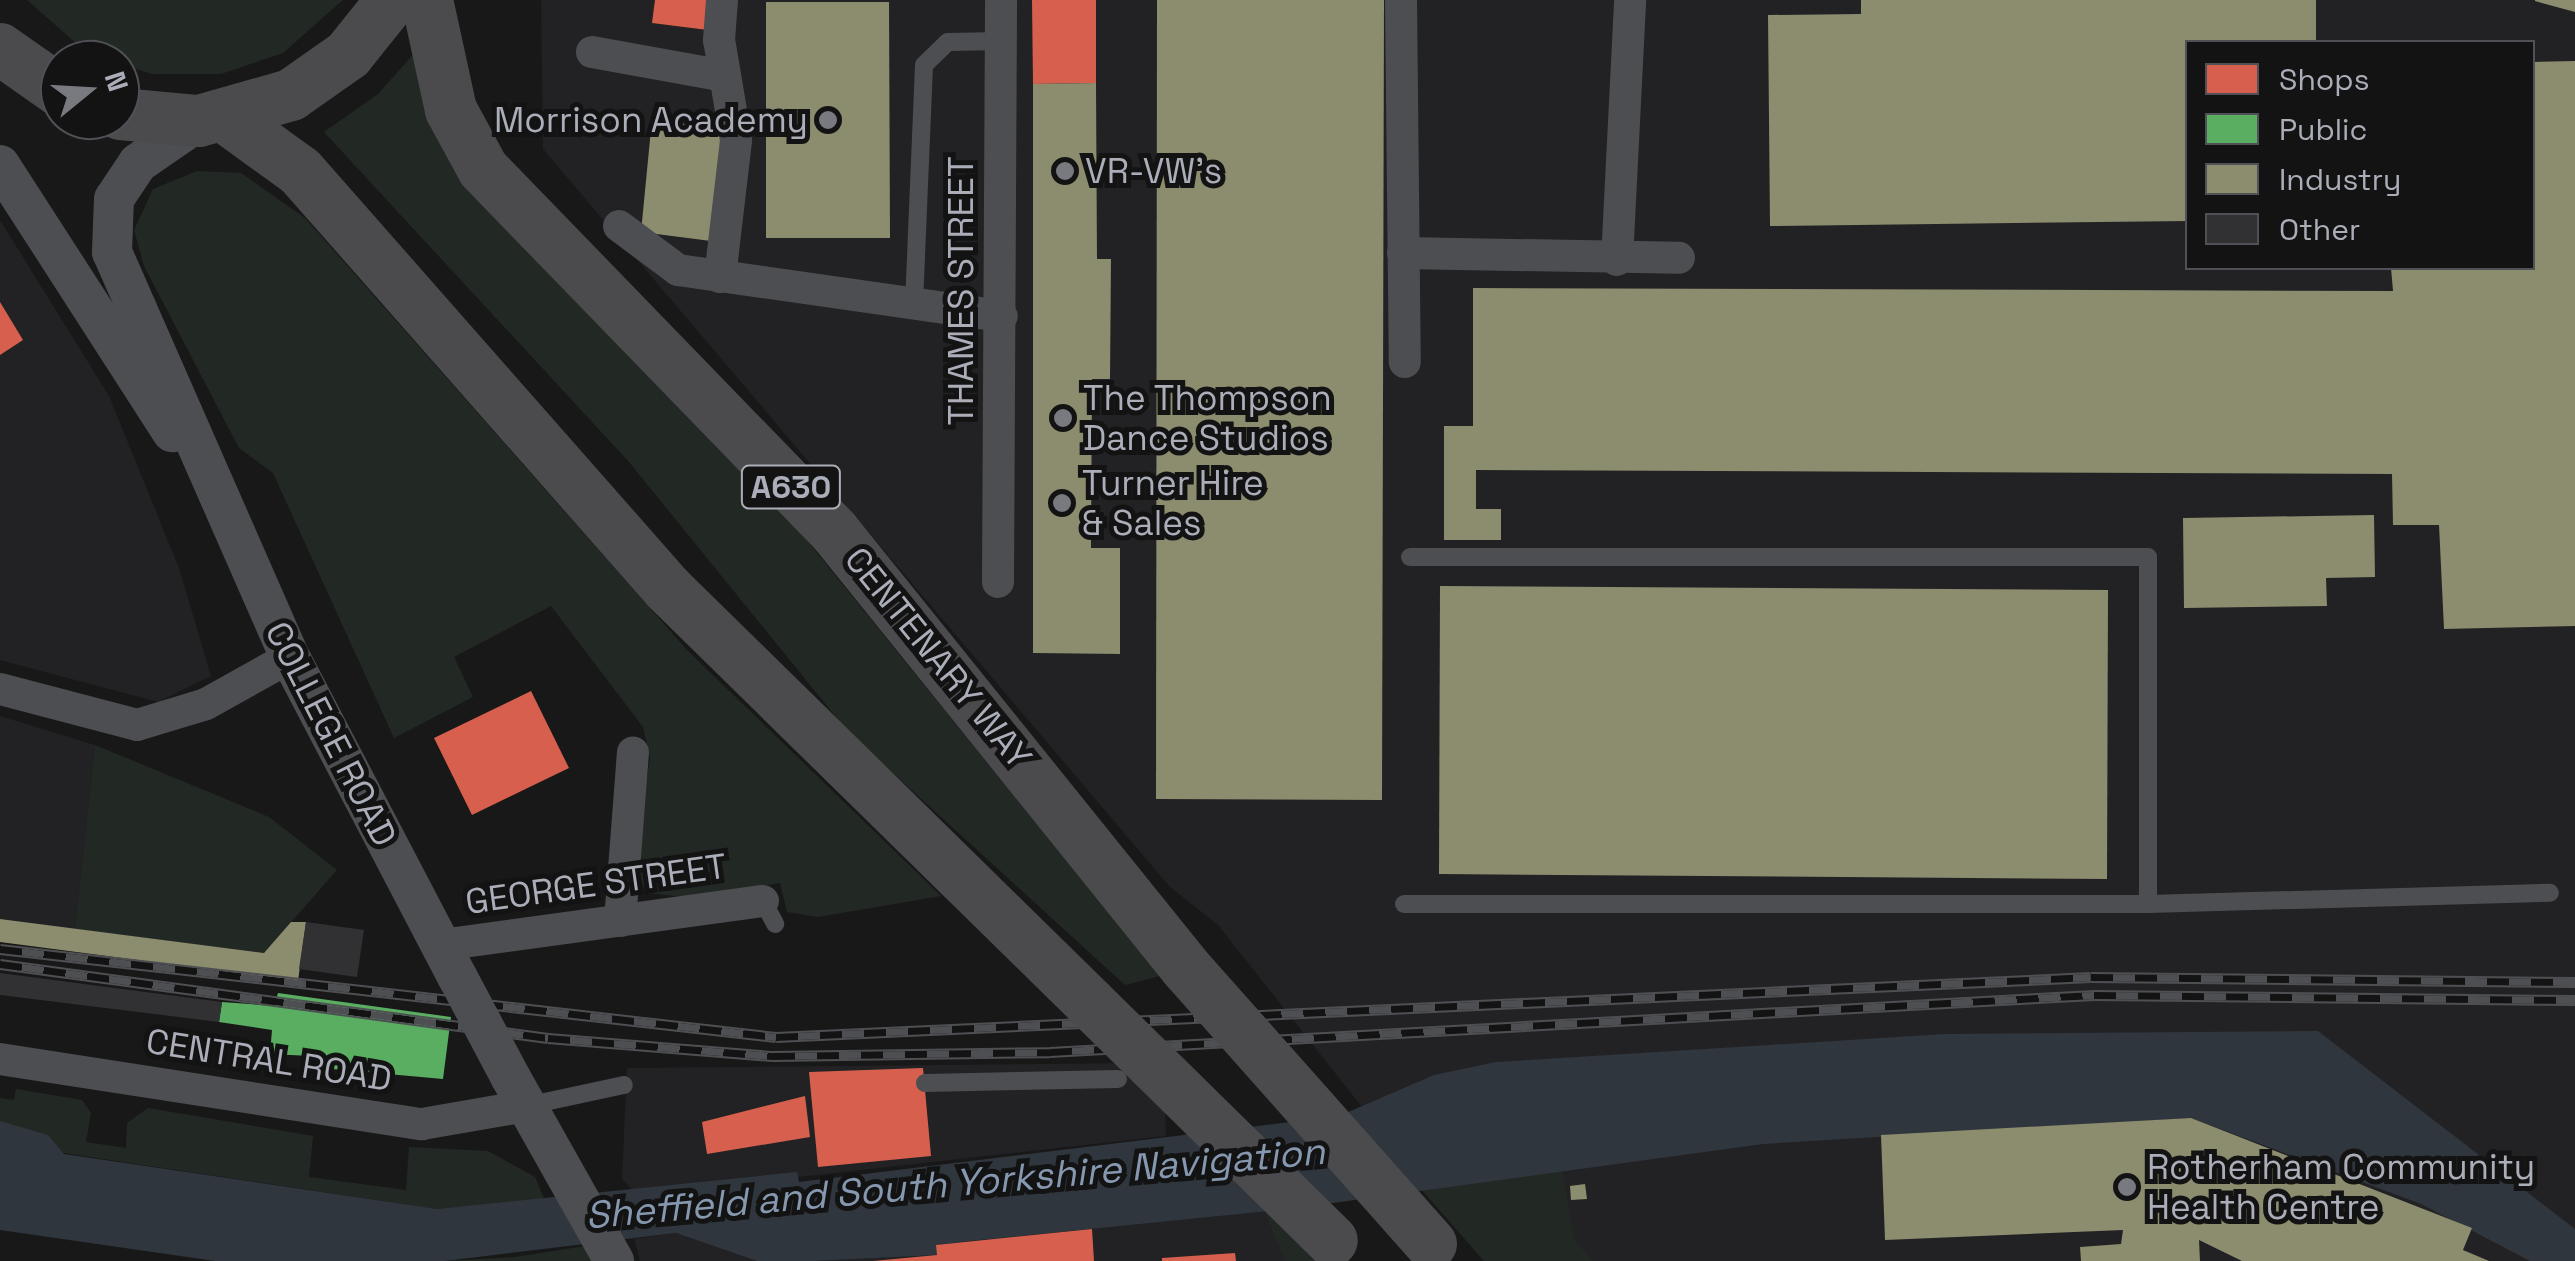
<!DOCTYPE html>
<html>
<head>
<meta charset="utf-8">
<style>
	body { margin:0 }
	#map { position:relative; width:2575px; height:1261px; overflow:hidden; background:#181819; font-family:"Space Grotesk",sans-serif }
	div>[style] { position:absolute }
	.built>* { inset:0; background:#222224 }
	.green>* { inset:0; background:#222924 }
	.water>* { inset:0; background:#30363d }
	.shops>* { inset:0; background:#d6604d }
	.public>* { inset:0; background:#5aae61 }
	.industry>* { inset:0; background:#8c8c6e }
	.building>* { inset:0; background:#313133 }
	.service>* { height:18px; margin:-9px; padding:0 9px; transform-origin:9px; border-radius:9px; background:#4d4e51 }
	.minor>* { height:32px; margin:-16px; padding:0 16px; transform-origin:16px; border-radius:16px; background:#4d4e51 }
	.tertiary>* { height:40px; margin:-20px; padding:0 20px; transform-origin:20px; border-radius:20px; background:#4d4e51 }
	.primary>* { height:52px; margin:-26px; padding:0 26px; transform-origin:26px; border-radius:26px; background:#4b4b4d }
	.rail>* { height:11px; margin-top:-5.5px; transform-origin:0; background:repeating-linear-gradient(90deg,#131314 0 22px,#4e4f52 0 44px); box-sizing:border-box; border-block:2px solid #4e4f52 }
	.tertiary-bridge>* { height:40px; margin:-20px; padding:0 20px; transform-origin:20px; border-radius:20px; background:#4d4e51 }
	.primary-bridge>* { height:52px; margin:-26px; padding:0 26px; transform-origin:26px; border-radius:26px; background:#4b4b4d }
	.dots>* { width:28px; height:28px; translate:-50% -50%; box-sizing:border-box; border:5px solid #131314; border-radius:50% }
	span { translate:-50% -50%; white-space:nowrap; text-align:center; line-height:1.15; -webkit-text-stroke:10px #131314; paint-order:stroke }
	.shield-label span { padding:2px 8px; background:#131314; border:2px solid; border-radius:8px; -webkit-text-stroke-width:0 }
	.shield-label { font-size:32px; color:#abaeb8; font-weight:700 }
	.poi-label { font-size:35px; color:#abaeb8 }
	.right { translate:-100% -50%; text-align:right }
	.left { translate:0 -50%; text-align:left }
	.street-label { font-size:35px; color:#abaeb8 }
	.water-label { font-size:38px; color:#8698af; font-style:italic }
	.legend { position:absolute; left:2185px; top:40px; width:350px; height:230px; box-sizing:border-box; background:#131314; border:2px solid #505156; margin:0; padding:12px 18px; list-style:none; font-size:30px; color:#abaeb8 }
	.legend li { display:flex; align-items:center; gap:20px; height:50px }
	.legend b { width:50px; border:2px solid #505156 }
	.north { position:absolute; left:40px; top:40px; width:100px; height:100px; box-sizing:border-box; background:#131314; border:2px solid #505156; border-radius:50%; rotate:72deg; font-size:28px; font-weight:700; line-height:40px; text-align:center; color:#abaeb8 }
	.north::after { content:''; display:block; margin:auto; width:35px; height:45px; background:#787a80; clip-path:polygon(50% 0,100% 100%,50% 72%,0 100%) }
</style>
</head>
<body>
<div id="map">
	<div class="built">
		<i style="clip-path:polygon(evenodd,541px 0,2575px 0,2575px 1261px,1484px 1261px,1218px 925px,1170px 887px,543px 149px,541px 0,2188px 42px,2532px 42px,2532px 268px,2188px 268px,2188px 42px)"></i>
		<i style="clip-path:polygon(0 220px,109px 396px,179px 568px,211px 676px,158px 702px,0 660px)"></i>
		<i style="clip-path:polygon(0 716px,95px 745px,75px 929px,0 919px)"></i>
		<i style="clip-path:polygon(1135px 1063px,1165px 1108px,1166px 1136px,636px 1195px,622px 1178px,627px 1068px)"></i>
		<i style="clip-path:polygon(1289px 1209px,1341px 1261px,814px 1261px,936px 1255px,936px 1245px,970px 1241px)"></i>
		<i style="clip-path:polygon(676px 1233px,757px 1261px,640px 1261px,634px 1239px)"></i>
	</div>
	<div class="green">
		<i style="clip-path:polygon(27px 0,343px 0,283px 53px,221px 74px,152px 74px,86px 52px)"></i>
		<i style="clip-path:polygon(418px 49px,800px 532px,1160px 976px,1125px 985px,849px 733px,629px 462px,324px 132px,378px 94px)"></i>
		<i style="clip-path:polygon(197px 171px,241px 173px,305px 218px,687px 650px,941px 896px,818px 917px,787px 912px,780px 883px,684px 897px,647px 893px,634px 869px,650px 757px,643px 727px,551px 606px,454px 657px,473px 697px,394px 738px,273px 473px,239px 448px,144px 266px,134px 230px,153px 189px)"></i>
		<i style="clip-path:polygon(95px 745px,269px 817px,337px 870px,264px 953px,75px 929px)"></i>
		<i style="clip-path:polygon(16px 1089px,82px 1100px,91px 1113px,86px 1142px,126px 1148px,127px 1123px,148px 1108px,313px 1136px,309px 1177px,406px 1190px,409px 1147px,488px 1151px,535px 1177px,545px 1201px,436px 1209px,64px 1153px,0 1121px,0 1098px,14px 1100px)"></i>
		<i style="clip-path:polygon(1562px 1170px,1574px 1240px,1593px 1261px,1484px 1261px,1421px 1189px)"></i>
		<i style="clip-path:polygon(1265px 1212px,1339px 1261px,1285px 1261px)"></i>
		<i style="clip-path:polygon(585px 1246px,591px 1261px,445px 1261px,515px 1257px)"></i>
	</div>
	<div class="water">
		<i style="clip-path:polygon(2318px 1031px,2575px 1229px,2575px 1261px,2530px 1261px,2421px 1204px,2191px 1118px,1763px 1144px,1289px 1209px,970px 1241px,937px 1245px,937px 1255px,814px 1261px,757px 1261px,676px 1233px,445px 1261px,215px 1261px,0 1230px,0 1121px,48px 1135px,64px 1154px,437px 1209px,797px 1172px,799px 1182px,1339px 1116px,1434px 1075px,1496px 1062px,1944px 1034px)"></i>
	</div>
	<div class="shops">
		<i style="clip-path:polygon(655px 0,712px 0,708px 30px,652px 23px)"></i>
		<i style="clip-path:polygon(1032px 0,1096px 0,1096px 83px,1033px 84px)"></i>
		<i style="clip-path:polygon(0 302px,23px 340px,0 355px)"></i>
		<i style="clip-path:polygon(531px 691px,569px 768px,472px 815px,434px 738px)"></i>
		<i style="clip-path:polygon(923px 1068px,931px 1156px,818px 1167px,809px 1072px)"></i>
		<i style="clip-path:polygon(805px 1096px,810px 1137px,707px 1154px,702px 1122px)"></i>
		<i style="clip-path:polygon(1092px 1229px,1094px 1261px,873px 1261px,937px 1255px,936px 1245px)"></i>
		<i style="clip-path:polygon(1235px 1253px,1236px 1261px,1162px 1261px,1162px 1258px)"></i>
	</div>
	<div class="public">
		<i style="clip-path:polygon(278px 993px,451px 1017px,443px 1079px,310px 1067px,311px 1056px,270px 1054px,272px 1030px,219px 1022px,222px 1002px,274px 1006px)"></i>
	</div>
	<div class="industry">
		<i style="clip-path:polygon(1157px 0,1384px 0,1382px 800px,1156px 799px)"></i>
		<i style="clip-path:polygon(1861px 0,2316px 0,2316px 42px,2188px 42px,2188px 221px,1770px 226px,1768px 15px,1861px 14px)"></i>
		<i style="clip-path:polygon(2535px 0,2575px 0,2575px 12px,2535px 1px)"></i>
		<i style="clip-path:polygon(766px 2px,889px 2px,890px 238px,766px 238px)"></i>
		<i style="clip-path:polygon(2575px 61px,2575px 626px,2444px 629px,2439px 525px,2393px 525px,2392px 474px,1476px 470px,1476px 509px,1501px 509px,1501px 540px,1444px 540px,1444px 426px,1473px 426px,1473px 288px,2393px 291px,2391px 268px,2532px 268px,2532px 62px)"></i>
		<i style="clip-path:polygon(1096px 83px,1097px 259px,1111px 259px,1110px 379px,1092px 379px,1091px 548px,1120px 548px,1120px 654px,1033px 653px,1033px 84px)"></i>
		<i style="clip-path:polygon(652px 119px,724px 130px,711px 241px,641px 232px)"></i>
		<i style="clip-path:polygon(2374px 515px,2375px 577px,2326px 578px,2327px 606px,2184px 608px,2183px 518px)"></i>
		<i style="clip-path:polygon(1440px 586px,2108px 590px,2107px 879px,1439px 874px)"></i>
		<i style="clip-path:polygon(0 919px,264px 953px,291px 922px,306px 922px,298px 981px,0 942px)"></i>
		<i style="clip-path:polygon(2191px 1118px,2472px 1228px,2463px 1250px,2489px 1261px,2242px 1261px,2199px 1240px,2200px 1261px,2081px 1261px,2080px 1247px,2121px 1244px,2123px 1230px,1885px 1240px,1881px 1135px)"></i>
		<i style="clip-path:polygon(1585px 1184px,1587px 1199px,1571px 1200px,1570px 1186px)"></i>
	</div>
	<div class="building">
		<i style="clip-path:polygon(306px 922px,364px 930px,357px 977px,299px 969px)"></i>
		<i style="clip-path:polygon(0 973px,222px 1002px,219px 1022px,0 995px)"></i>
	</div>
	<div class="service">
		<i style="left:914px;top:304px;width:239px;rotate:-87.6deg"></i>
		<i style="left:924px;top:65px;width:33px;rotate:-44deg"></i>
		<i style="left:948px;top:42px;width:53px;rotate:-1.1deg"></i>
		<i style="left:1410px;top:557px;width:738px"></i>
		<i style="left:2148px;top:557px;width:347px;rotate:90deg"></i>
		<i style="left:2148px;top:904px;width:402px;rotate:-1.6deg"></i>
		<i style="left:763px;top:901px;width:26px;rotate:62deg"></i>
		<i style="left:1404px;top:904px;width:744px"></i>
		<i style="left:925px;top:1083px;width:193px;rotate:-1.2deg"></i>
		<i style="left:526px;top:1106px;width:100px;rotate:-12.1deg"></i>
	</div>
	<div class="minor">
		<i style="left:1401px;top:0;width:362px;rotate:89.4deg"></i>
		<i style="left:592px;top:52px;width:135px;rotate:10.2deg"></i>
		<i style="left:619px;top:226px;width:74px;rotate:36.7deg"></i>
		<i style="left:678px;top:270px;width:327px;rotate:8.1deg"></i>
		<i style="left:1403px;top:253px;width:276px;rotate:1deg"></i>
		<i style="left:1617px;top:260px;width:260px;rotate:-87.1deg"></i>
		<i style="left:720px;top:277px;width:138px;rotate:-83.3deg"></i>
		<i style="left:736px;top:140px;width:101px;rotate:-99.6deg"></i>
		<i style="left:719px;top:40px;width:40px;rotate:-85.7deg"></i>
		<i style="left:998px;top:582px;width:582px;rotate:-89.7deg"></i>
		<i style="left:0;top:689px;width:142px;rotate:14.7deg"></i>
		<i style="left:137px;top:725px;width:72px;rotate:-16.9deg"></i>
		<i style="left:206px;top:704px;width:96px;rotate:-29.2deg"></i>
		<i style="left:620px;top:921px;width:169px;rotate:-85.6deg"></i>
		<i style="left:441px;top:945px;width:325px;rotate:-7.8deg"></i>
		<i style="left:0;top:1059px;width:427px;rotate:8.8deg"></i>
		<i style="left:422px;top:1124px;width:106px;rotate:-9.8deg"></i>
	</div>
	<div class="tertiary">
		<i style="left:199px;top:121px;width:74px;rotate:145.5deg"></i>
		<i style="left:138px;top:163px;width:43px;rotate:123.7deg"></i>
		<i style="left:114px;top:199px;width:53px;rotate:92.2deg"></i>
		<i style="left:112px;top:252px;width:442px;rotate:66.3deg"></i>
		<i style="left:290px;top:657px;width:362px;rotate:62.4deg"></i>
		<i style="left:0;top:165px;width:318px;rotate:57.2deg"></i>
		<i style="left:511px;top:1078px;width:210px;rotate:60.6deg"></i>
	</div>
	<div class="primary">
		<i style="left:427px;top:0;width:113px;rotate:77.7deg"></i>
		<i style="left:451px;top:110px;width:67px;rotate:61.5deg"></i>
		<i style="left:483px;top:169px;width:504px;rotate:45.88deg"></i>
		<i style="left:834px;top:531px;width:561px;rotate:51.15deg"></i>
		<i style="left:0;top:49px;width:73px;rotate:35deg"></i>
		<i style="left:120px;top:114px;width:79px;rotate:5.1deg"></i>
		<i style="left:199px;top:121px;width:96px;rotate:-15.8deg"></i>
		<i style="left:291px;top:95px;width:70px;rotate:-35.1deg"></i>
		<i style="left:348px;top:55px;width:70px;rotate:-51.3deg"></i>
		<i style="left:225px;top:117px;width:92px;rotate:35.8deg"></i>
		<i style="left:300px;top:171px;width:557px;rotate:48.64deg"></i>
		<i style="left:668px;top:589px;width:591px;rotate:44.45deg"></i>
	</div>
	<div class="rail">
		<i style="left:0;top:949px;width:781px;rotate:6.47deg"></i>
		<i style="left:776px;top:1037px;width:1316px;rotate:-2.61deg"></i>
		<i style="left:2091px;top:977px;width:484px;rotate:0.6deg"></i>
		<i style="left:0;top:964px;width:553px;rotate:7.69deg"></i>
		<i style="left:548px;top:1038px;width:226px;rotate:4.6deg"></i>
		<i style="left:773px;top:1056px;width:277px;rotate:-0.8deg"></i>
		<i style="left:1050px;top:1052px;width:1046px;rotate:-3.13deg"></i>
		<i style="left:2094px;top:995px;width:481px;rotate:0.6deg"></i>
	</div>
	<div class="tertiary-bridge">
		<i style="left:458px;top:978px;width:113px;rotate:62.1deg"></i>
	</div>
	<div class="primary-bridge">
		<i style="left:1186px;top:968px;width:369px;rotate:48.4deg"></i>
		<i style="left:1090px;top:1003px;width:339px;rotate:44.5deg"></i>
	</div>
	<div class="dots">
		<i style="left:828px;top:120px;background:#787a80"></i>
		<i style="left:1065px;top:171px;background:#787a80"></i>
		<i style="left:1063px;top:418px;background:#787a80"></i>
		<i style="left:1062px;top:503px;background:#787a80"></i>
		<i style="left:2127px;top:1187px;background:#787a80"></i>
	</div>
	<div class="shield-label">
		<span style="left:791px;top:487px">A630</span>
	</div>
	<div class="poi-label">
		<span class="right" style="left:808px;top:120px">Morrison Academy</span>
		<span class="left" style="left:1085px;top:171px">VR-VW's</span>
		<span class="left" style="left:1083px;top:418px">The Thompson<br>Dance Studios</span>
		<span class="left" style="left:1082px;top:503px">Turner Hire<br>&amp; Sales</span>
		<span class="left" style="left:2147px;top:1187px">Rotherham Community<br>Health Centre</span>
	</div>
	<div class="street-label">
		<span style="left:961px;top:291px;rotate:-90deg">THAMES STREET</span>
		<span style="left:938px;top:658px;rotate:51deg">CENTENARY WAY</span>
		<span style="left:331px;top:734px;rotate:63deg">COLLEGE ROAD</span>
		<span style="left:596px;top:884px;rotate:-8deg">GEORGE STREET</span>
		<span style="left:269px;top:1060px;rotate:9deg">CENTRAL ROAD</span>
	</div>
	<div class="water-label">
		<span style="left:955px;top:1184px;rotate:-5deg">Sheffield and South Yorkshire Navigation</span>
	</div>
	<ul class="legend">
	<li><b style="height:28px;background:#d6604d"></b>Shops</li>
	<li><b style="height:28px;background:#5aae61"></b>Public</li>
	<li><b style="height:28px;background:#8c8c6e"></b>Industry</li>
	<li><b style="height:28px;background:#313133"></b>Other</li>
	</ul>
	<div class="north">N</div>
</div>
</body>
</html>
